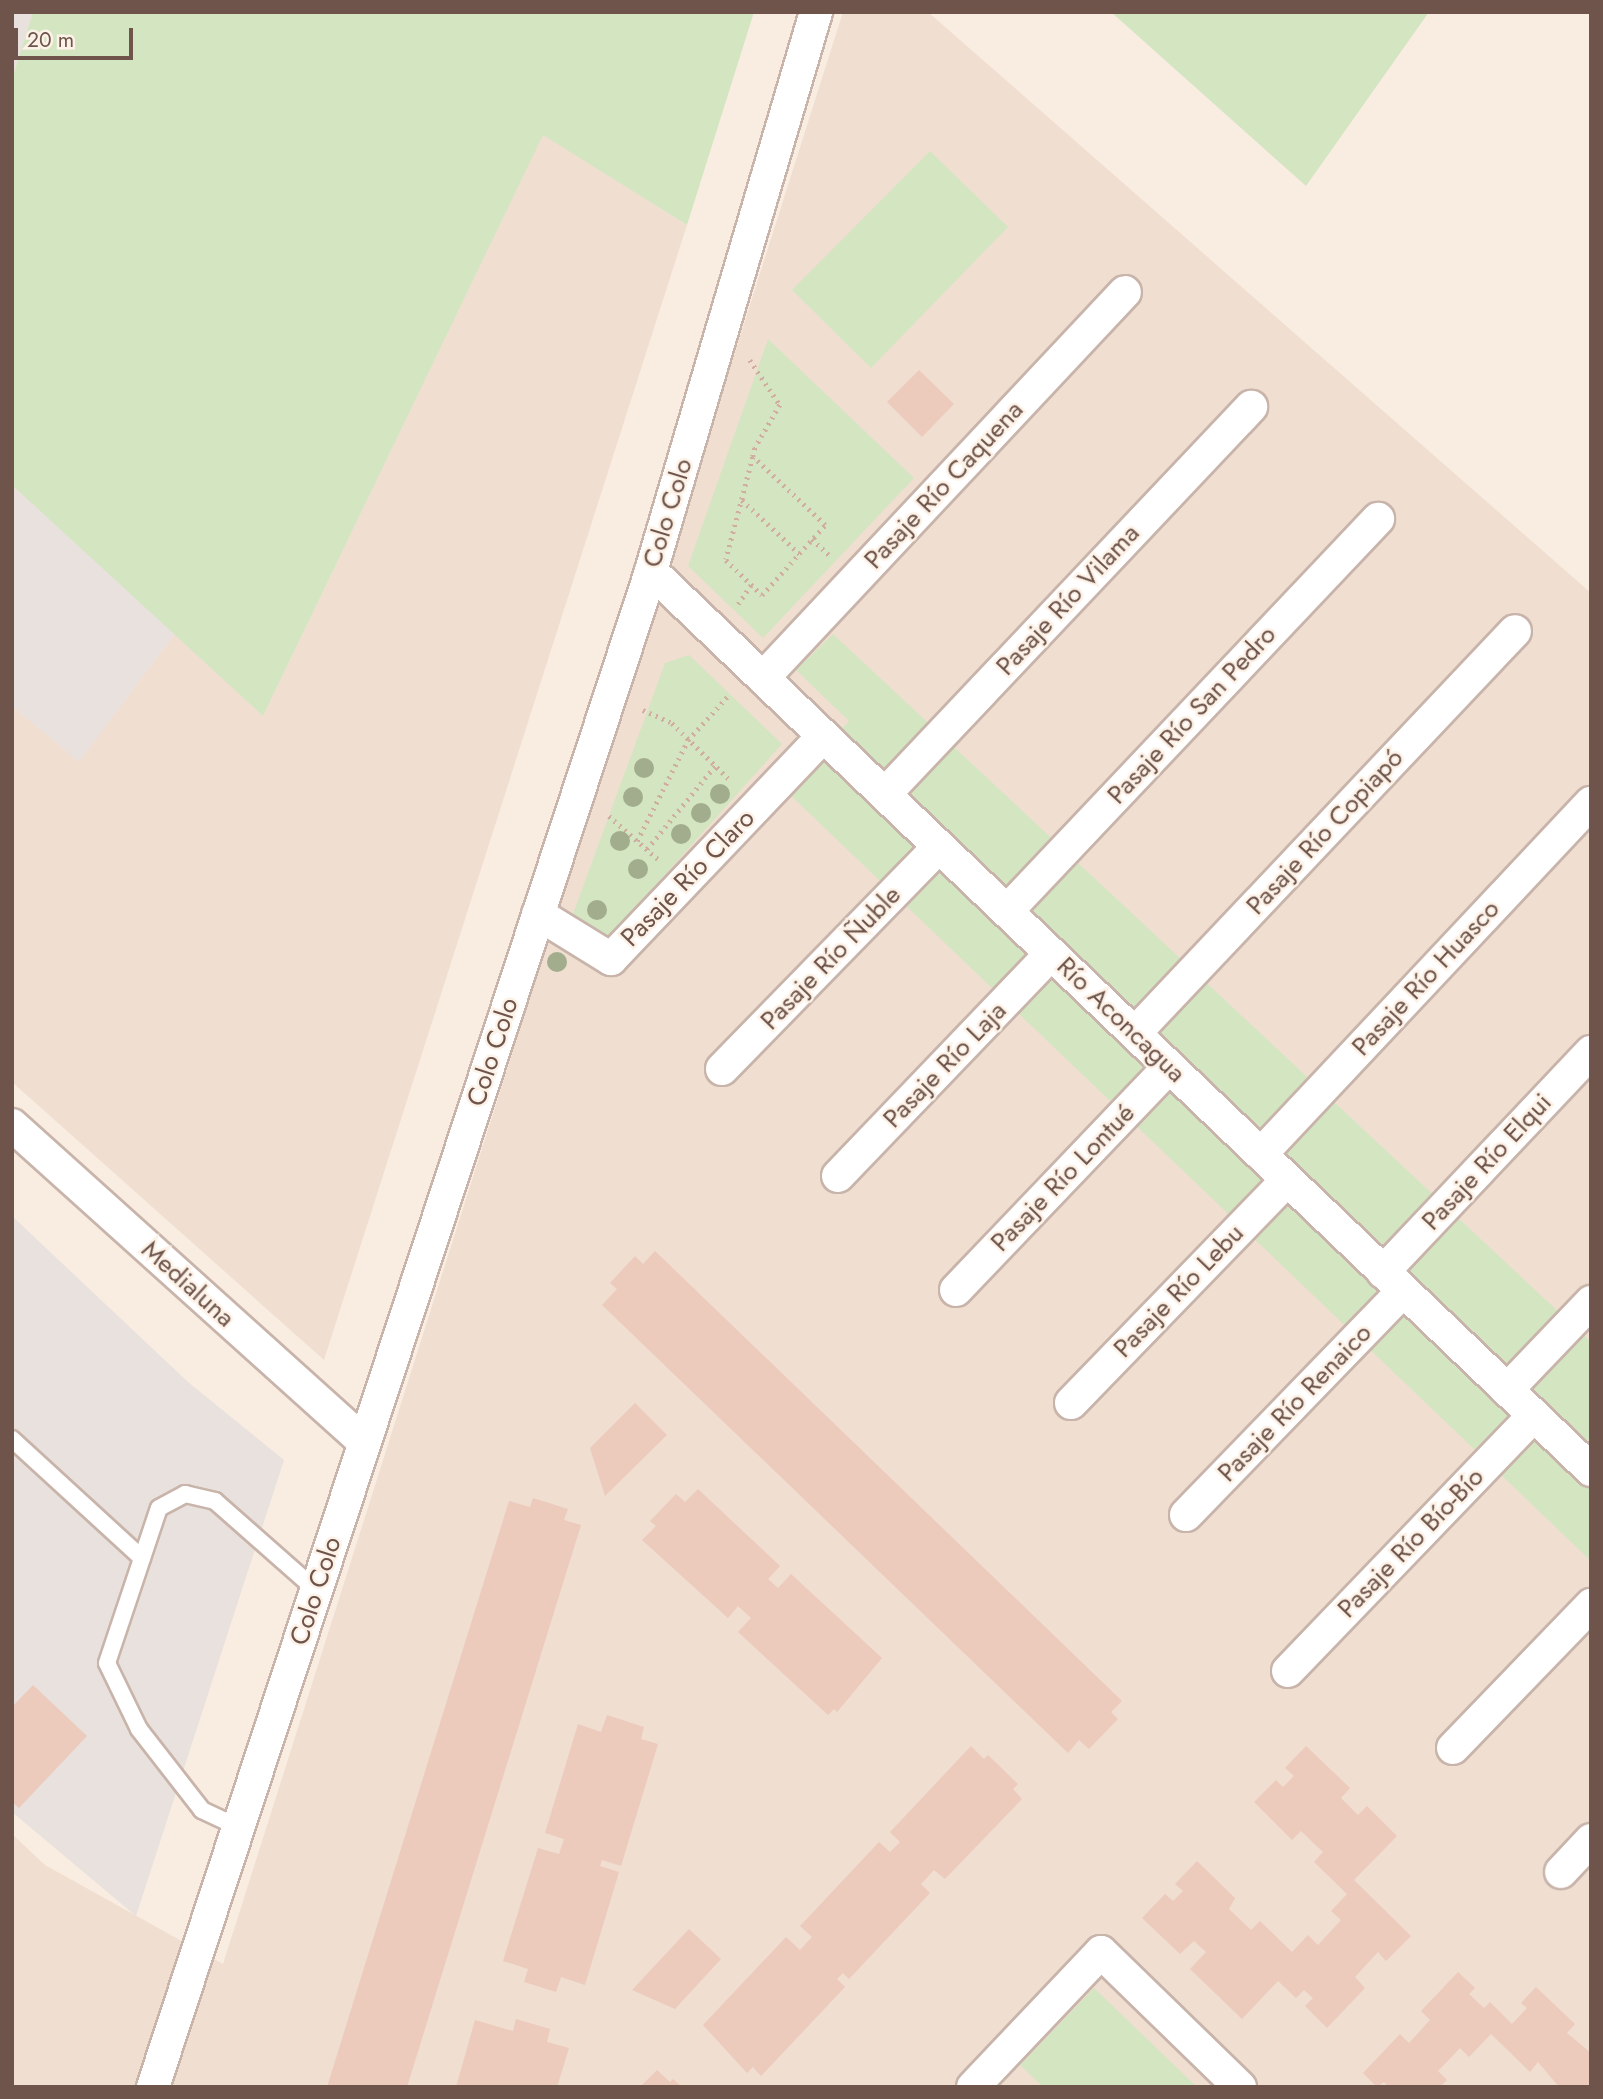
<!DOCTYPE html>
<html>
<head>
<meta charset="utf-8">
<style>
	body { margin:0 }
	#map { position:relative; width:1603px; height:2099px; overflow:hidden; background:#f9ede2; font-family:Jost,sans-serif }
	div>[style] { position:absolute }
	.residential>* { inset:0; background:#f0ded1 }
	.industrial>* { inset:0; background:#e9e1dd }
	.green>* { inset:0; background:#d4e5c2 }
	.building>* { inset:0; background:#eccabc }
	.path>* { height:4.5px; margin-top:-2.25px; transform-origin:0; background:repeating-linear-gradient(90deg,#d0ada0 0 2px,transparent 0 7px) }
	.roads { filter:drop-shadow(2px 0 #c8b4aa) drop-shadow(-2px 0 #c8b4aa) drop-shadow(0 2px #c8b4aa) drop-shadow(0 -2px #c8b4aa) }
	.service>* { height:16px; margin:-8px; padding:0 8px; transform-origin:8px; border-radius:8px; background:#fff }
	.minor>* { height:32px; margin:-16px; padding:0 16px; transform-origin:16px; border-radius:16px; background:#fff }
	.trees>* { width:20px; height:20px; margin:-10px; border-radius:50%; background:#a2ad8d }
	span { translate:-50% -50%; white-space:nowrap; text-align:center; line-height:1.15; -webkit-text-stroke:5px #fdf2e7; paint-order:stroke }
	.street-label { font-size:26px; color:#6e544b }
	.frame { position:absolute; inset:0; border:14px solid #6e544b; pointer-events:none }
	.scale { position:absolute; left:14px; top:28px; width:119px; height:32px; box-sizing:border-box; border:4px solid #6e544b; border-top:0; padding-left:9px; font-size:21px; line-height:24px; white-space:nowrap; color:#6e544b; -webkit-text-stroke:5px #fdf2e7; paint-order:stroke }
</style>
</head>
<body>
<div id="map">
	<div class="residential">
		<i style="clip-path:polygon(843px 12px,928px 12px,1591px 593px,1591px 2087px,12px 2087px,12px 1834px,45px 1865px,223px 1964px)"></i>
		<i style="clip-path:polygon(543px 134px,687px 225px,324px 1360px,12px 1082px,12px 706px,79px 761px,176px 632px,263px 716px)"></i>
	</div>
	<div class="industrial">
		<i style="clip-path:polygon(12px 12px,33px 12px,12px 79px)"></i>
		<i style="clip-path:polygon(12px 483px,176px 632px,79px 762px,12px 706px)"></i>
		<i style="clip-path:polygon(12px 1216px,188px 1382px,284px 1460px,136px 1916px,12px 1812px)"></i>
	</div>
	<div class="green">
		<i style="clip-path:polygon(33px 12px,754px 12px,687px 225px,543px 135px,263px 716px,12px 485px,12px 79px)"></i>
		<i style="clip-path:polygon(1111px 12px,1429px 12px,1306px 186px)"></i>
		<i style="clip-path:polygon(930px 151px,1008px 227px,871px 368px,792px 290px)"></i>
		<i style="clip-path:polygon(768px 339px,914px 478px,763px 638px,688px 566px)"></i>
		<i style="clip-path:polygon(833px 634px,1591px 1342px,1591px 1561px,785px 790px,849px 721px,796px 670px)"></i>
		<i style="clip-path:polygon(689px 655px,782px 744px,603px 944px,570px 922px,665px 663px)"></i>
		<i style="clip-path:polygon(1094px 1988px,1197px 2087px,1043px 2087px,1020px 2065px)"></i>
	</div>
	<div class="building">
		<i style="clip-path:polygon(919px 370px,954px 404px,922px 437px,887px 402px)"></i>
		<i style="clip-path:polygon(655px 1251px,1122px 1701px,1111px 1712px,1118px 1719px,1089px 1749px,1079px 1740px,1068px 1753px,602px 1305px,617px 1289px,610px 1283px,635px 1256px,643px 1264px)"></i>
		<i style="clip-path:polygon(635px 1403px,667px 1435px,605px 1496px,590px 1448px)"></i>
		<i style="clip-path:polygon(698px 1489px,780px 1566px,768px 1579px,778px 1588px,791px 1574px,882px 1658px,837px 1712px,834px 1709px,828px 1715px,738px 1632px,751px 1618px,738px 1606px,728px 1618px,642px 1540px,656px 1526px,650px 1521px,676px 1494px,685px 1502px)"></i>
		<i style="clip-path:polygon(533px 1498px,568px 1509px,564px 1520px,581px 1525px,407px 2087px,327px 2087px,509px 1501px,530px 1507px)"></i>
		<i style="clip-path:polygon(33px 1685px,87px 1736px,19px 1808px,12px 1802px,12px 1707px)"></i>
		<i style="clip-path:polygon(607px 1715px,644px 1727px,641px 1739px,658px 1744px,621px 1866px,602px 1860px,600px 1866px,619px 1872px,585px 1985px,561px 1977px,556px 1992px,524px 1982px,528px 1969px,503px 1961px,538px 1848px,559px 1854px,564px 1839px,545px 1833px,578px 1724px,601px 1732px)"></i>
		<i style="clip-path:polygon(971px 1746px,984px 1759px,988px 1755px,1018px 1784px,1013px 1789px,1022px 1799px,945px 1879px,934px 1870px,921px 1884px,930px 1893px,849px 1979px,843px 1973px,837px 1979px,845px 1987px,761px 2076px,753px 2067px,747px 2073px,703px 2025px,786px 1937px,800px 1950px,812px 1937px,800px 1926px,879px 1842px,890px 1852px,900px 1842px,890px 1832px)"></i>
		<i style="clip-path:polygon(1306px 1746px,1350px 1788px,1341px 1798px,1358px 1815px,1367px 1806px,1397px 1836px,1354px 1880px,1411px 1936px,1386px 1961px,1378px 1952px,1355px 1977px,1365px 1988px,1327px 2028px,1305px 2006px,1313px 1998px,1304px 1990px,1296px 1998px,1278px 1981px,1242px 2019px,1190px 1969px,1206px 1952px,1194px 1941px,1180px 1954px,1142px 1918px,1165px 1894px,1173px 1901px,1183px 1891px,1175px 1884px,1197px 1861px,1235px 1898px,1229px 1909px,1251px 1930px,1260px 1921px,1292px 1952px,1308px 1935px,1318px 1945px,1341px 1920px,1331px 1911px,1347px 1894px,1314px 1862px,1323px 1852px,1301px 1831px,1292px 1840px,1254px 1802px,1276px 1780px,1283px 1787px,1294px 1776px,1285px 1768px)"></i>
		<i style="clip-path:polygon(689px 1929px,721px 1959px,675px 2009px,632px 1990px)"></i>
		<i style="clip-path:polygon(1458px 1972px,1475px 1988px,1469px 1994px,1484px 2008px,1490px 2002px,1512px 2024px,1527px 2008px,1521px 2003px,1536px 1987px,1575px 2024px,1567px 2033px,1591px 2053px,1591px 2087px,1559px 2087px,1538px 2062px,1530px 2072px,1491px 2034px,1469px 2057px,1460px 2048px,1438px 2071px,1447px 2080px,1440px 2087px,1389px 2087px,1384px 2082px,1377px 2087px,1363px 2073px,1400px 2034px,1409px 2043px,1430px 2020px,1421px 2011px)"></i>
		<i style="clip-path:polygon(516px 2019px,550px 2029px,547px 2042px,569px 2048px,557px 2087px,456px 2087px,475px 2020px,513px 2031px)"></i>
		<i style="clip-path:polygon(657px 2070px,670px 2082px,673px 2079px,682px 2087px,640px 2087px)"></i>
	</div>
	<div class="path">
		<i style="left:750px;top:360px;width:54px;rotate:56.3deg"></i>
		<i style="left:780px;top:405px;width:50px;rotate:120.2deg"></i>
		<i style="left:755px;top:448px;width:9px;rotate:103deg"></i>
		<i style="left:753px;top:457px;width:106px;rotate:104.7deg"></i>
		<i style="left:726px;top:560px;width:50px;rotate:44.2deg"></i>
		<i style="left:762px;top:595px;width:94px;rotate:-48deg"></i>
		<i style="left:825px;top:525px;width:99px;rotate:-136.6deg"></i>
		<i style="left:742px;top:500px;width:79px;rotate:43deg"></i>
		<i style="left:812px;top:539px;width:23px;rotate:43deg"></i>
		<i style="left:738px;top:604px;width:23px;rotate:-56deg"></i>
		<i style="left:643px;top:710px;width:32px;rotate:24deg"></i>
		<i style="left:672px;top:723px;width:81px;rotate:44.5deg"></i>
		<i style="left:609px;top:816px;width:65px;rotate:41.3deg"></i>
		<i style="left:637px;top:841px;width:113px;rotate:-63.2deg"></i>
		<i style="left:688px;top:740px;width:61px;rotate:-47.7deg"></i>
		<i style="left:647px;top:849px;width:107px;rotate:-50.7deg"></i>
	</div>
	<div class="roads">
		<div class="service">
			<i style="left:12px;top:1439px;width:176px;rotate:42.5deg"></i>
			<i style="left:238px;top:1827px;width:40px;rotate:-155deg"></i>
			<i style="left:202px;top:1810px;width:103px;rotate:-127.9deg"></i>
			<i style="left:139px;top:1729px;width:73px;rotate:-115.9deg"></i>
			<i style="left:107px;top:1663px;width:163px;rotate:-71.5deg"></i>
			<i style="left:159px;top:1508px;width:30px;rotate:-28deg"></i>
			<i style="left:185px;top:1494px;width:31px;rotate:13deg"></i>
			<i style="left:215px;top:1501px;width:135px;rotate:41.4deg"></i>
		</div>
		<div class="minor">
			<i style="left:651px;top:571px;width:1301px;rotate:43.72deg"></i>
			<i style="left:763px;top:678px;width:529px;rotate:-46.84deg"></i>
			<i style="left:885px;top:794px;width:533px;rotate:-46.6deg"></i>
			<i style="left:1007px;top:911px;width:540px;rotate:-46.58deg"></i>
			<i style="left:538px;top:914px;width:86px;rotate:31.7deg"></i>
			<i style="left:611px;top:959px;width:308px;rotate:-46.4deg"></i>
			<i style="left:1135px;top:1033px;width:553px;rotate:-46.61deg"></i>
			<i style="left:722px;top:1069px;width:310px;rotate:-45.7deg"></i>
			<i style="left:12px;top:1125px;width:474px;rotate:42deg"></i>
			<i style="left:1261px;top:1154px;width:482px;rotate:-46.8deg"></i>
			<i style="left:838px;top:1176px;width:308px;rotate:-46.2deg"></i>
			<i style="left:1383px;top:1272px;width:303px;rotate:-46.6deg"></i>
			<i style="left:956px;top:1290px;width:308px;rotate:-46.3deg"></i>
			<i style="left:1507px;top:1390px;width:122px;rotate:-46.3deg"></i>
			<i style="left:1071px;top:1403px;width:310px;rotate:-45.9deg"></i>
			<i style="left:1186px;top:1515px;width:312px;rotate:-45.9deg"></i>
			<i style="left:1288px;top:1671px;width:355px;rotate:-46.1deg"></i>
			<i style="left:1453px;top:1748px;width:199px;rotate:-46deg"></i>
			<i style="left:1561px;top:1872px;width:44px;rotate:-46.8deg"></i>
			<i style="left:153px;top:2087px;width:1596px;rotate:-71.81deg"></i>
			<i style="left:651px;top:571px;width:583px;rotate:-73.55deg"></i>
			<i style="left:973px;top:2087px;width:186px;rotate:-46.5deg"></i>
			<i style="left:1101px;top:1952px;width:194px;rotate:44.2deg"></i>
		</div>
	</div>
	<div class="trees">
		<i style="left:644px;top:768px"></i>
		<i style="left:720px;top:794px"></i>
		<i style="left:633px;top:797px"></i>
		<i style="left:701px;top:813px"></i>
		<i style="left:681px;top:834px"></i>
		<i style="left:620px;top:841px"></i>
		<i style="left:638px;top:869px"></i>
		<i style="left:597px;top:910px"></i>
		<i style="left:557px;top:962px"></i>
	</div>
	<div class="street-label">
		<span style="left:944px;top:485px;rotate:-47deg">Pasaje Río Caquena</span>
		<span style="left:668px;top:513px;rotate:-73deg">Colo Colo</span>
		<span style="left:1068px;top:600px;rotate:-47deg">Pasaje Río Vilama</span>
		<span style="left:1192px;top:715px;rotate:-47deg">Pasaje Río San Pedro</span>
		<span style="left:1325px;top:832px;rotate:-47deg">Pasaje Río Copiapó</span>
		<span style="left:688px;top:878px;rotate:-46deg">Pasaje Río Claro</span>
		<span style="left:831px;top:958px;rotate:-46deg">Pasaje Río Ñuble</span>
		<span style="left:1426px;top:978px;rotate:-47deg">Pasaje Río Huasco</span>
		<span style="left:1121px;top:1020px;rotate:44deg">Río Aconcagua</span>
		<span style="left:493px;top:1052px;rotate:-72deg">Colo Colo</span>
		<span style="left:945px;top:1065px;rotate:-46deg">Pasaje Río Laja</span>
		<span style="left:1487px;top:1162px;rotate:-47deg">Pasaje Río Elqui</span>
		<span style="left:1063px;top:1178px;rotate:-46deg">Pasaje Río Lontué</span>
		<span style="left:188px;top:1284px;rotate:42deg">Medialuna</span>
		<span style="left:1179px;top:1291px;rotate:-46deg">Pasaje Río Lebu</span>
		<span style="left:1295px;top:1403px;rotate:-46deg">Pasaje Río Renaico</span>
		<span style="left:1411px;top:1543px;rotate:-46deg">Pasaje Río Bío-Bío</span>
		<span style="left:316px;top:1591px;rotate:-72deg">Colo Colo</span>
	</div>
	<div class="frame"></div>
	<div class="scale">20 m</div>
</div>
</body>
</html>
